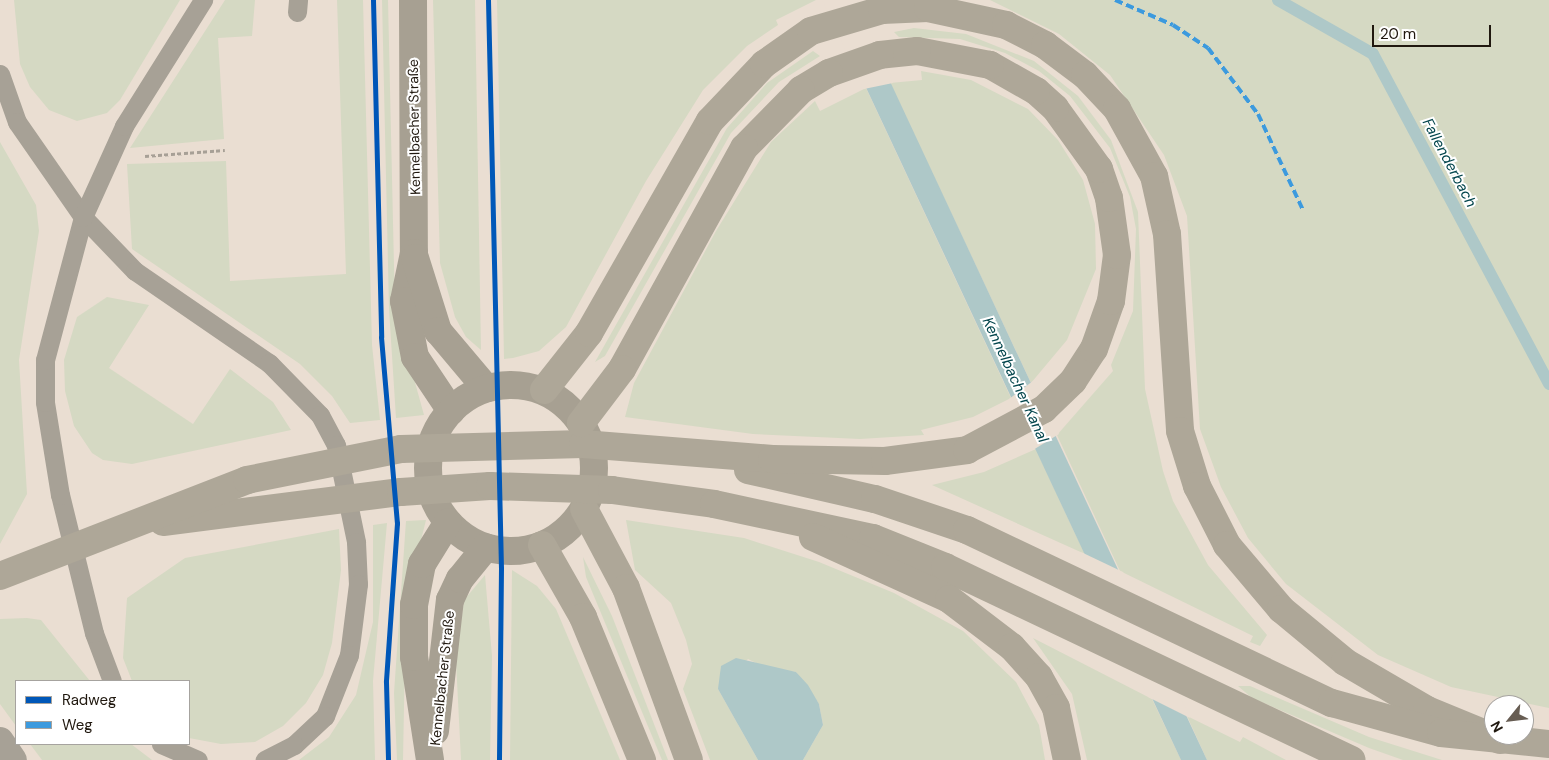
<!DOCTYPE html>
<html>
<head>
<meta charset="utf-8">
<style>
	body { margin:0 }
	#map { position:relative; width:1549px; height:760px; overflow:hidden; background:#eaded2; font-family:"DM Sans",sans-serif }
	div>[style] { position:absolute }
	.green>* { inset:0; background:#d5d9c3 }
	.water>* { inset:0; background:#aec8c8 }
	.pier>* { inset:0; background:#eaded2 }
	.stream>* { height:12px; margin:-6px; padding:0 6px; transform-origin:6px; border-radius:6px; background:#aec8c8 }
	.path>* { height:3px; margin-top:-1.5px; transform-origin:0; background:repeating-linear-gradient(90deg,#a7a096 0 4px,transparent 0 6.5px) }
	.service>* { height:19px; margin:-9.5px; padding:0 9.5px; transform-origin:9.5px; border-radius:9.5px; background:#a7a196 }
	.minor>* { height:28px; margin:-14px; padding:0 14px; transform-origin:14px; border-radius:14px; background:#a7a196 }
	.secondary>* { height:28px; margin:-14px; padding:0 14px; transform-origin:14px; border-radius:14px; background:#a7a092 }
	.secondary>.ring { margin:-14px; padding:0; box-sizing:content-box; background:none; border:28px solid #a7a092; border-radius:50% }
	.motorway>* { height:28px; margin:-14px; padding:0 14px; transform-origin:14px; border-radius:14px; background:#aea798 }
	.quiet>* { height:4px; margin-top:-2px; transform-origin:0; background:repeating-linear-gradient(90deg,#3c9ade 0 8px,transparent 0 12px) }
	.cycleway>* { height:5px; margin:-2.5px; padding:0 2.5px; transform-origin:2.5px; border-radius:2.5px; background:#0057b8 }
	span { translate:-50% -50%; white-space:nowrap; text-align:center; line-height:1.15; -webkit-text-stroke:4px #fff; paint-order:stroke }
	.street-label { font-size:14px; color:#20180f }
	.water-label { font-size:15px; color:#04464d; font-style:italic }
	.legend { position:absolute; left:15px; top:680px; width:175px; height:65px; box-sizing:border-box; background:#fff; border:1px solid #a6a39f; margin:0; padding:6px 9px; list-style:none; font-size:15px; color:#20180f }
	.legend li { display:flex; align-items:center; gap:10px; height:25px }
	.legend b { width:25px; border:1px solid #a6a39f }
	.north { position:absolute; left:1484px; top:695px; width:50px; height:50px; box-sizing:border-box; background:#fff; border:1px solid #a6a39f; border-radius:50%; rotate:241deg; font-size:14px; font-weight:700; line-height:20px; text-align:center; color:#20180f }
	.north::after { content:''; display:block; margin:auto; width:18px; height:22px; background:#675d53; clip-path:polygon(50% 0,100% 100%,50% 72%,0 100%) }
	.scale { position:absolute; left:1372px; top:25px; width:119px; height:22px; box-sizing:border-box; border:2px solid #20180f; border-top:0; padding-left:6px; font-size:15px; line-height:18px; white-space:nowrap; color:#20180f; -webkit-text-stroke:4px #fff; paint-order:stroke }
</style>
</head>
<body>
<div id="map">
	<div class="green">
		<i style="clip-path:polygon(14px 0,180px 0,120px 100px,107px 113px,77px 121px,49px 110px,30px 87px,20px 64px)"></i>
		<i style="clip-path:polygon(225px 0,255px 0,252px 36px,218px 38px,224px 139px,130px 148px)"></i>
		<i style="clip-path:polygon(337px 0,363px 0,372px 345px,380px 420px,350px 423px,332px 396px,300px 364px,132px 249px,127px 164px,226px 161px,230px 281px,346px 274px)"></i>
		<i style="clip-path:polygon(382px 0,388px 0,395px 310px,424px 415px,396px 418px,389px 309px)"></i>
		<i style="clip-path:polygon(433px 0,475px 0,481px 350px,466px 337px,455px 317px,440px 263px)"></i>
		<i style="clip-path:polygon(497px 0,816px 0,776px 20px,778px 25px,747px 46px,703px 90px,646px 181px,566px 327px,539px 351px,513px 358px,504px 359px)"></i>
		<i style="clip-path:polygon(990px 0,1549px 0,1549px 708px,1451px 687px,1378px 655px,1286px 584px,1248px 538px,1221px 487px,1200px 429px,1187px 216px,1164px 155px,1110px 75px,1059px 34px)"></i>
		<i style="clip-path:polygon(914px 28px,966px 34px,1034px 61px,1078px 96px,1111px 140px,1138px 212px,1145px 389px,1163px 471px,1173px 501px,1208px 565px,1267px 635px,1260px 646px,1250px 642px,1253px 636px,1120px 571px,1057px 435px,1113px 371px,1111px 365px,1133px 311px,1136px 229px,1130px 197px,1110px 148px,1070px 96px,1039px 71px,1005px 53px,960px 39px,899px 37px,894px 32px)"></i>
		<i style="clip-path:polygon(813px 51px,820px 56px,779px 82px,731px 133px,605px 356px,595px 362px,727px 128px,767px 83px)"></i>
		<i style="clip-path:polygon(921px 71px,971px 80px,1028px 109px,1058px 140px,1083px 180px,1095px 224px,1096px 269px,1067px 340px,1031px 383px,890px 83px,922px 80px)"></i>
		<i style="clip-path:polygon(866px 88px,1011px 398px,973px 417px,921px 430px,924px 435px,860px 439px,753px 434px,625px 417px,634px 383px,716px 231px,771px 142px,815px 101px,820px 111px)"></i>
		<i style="clip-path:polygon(0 142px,36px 205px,39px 231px,19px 360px,27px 494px,0 544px)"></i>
		<i style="clip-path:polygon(107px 297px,149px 305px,109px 368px,193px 424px,230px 369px,273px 402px,291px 430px,132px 464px,103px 460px,92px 453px,74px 426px,65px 391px,64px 360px,77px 317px)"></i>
		<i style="clip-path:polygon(1036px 449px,1072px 527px,1085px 554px,932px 485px,984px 472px)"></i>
		<i style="clip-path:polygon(426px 520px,406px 601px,403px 760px,397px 760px,394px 693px,406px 521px)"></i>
		<i style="clip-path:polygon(626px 520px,744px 538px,819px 562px,894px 593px,963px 631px,1016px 682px,1039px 725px,1045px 760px,803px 760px,823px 725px,819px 704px,796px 672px,766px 668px,748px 659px,718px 689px,758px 760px,710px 760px,683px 689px,692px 664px,686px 640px,671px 603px,635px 570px)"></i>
		<i style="clip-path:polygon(387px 523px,373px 681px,375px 760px,299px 760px,329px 737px,356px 695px,373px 622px,373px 525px)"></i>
		<i style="clip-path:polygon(339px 529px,341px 570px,332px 643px,323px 675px,306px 703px,283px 726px,255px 742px,221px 744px,189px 738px,189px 681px,132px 681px,123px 658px,127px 598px,185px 558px)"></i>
		<i style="clip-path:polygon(583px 557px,612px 616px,668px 760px,662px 760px,586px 577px)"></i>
		<i style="clip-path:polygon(512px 570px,537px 586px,556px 609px,620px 760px,510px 760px)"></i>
		<i style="clip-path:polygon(485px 575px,492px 656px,490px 760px,461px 760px,456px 661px,464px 600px)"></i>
		<i style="clip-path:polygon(27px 618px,41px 620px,90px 681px,16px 681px,16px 726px,0 704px,0 619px)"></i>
		<i style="clip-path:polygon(1033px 638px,1152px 699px,1181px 760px,1087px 760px,1072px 694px)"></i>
		<i style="clip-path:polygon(1238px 686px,1250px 686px,1369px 737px,1442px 760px,1403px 760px,1369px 748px,1252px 698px)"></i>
		<i style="clip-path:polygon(1187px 716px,1240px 742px,1243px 737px,1286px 760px,1207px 760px)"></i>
		<i style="clip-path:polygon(30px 744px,131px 744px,152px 760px,42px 760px)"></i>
	</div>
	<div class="water">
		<i style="clip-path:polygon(825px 0,852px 0,1207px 760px,1181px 760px)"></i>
		<i style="clip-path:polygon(736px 658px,796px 672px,808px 685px,819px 704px,823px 725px,803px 760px,758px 760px,718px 689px,721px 666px)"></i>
	</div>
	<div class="pier">
		<i style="clip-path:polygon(822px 0,855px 0,893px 83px,864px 89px)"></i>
		<i style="clip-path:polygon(1033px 381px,1059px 434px,1033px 450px,1009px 399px)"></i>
		<i style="clip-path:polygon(1081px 552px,1123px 572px,1190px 718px,1148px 697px)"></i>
	</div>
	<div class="stream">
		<i style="left:1278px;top:0;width:109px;rotate:29.6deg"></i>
		<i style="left:1373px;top:54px;width:374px;rotate:61.9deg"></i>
	</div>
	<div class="path">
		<i style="left:145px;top:156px;width:80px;rotate:-4.3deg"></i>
	</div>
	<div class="service">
		<i style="left:297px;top:12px;width:12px;rotate:-85deg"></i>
		<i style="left:0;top:74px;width:51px;rotate:70.5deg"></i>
		<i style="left:17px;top:122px;width:116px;rotate:55.2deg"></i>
		<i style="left:83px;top:217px;width:75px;rotate:46.1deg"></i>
		<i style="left:135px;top:271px;width:163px;rotate:34.5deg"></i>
		<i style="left:269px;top:363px;width:73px;rotate:45.6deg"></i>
		<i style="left:320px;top:415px;width:34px;rotate:62deg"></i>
		<i style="left:336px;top:445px;width:99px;rotate:78.3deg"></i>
		<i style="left:356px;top:542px;width:42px;rotate:87.3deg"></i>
		<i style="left:358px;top:584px;width:72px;rotate:97.2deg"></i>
		<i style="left:349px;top:655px;width:66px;rotate:111.5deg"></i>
		<i style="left:325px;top:716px;width:42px;rotate:136.9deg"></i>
		<i style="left:294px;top:745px;width:33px;rotate:153deg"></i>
		<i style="left:112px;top:681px;width:51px;rotate:-110.6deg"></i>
		<i style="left:94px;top:633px;width:142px;rotate:-103.8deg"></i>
		<i style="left:60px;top:495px;width:94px;rotate:-99.2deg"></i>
		<i style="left:45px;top:402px;width:42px;rotate:-90deg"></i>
		<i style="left:45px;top:360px;width:148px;rotate:-75.1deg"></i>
		<i style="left:83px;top:217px;width:100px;rotate:-65.7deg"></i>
		<i style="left:124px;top:126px;width:149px;rotate:-57.9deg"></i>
		<i style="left:161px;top:744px;width:40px;rotate:23.4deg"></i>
	</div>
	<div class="minor">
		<i style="left:0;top:741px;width:23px;rotate:56deg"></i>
	</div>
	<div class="secondary">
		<i style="left:413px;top:0;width:253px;rotate:89.8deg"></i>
		<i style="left:414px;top:253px;width:49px;rotate:101.8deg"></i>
		<i style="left:404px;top:301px;width:57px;rotate:78.9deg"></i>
		<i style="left:415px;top:357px;width:65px;rotate:56.3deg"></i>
		<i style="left:415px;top:258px;width:77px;rotate:72.5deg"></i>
		<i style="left:438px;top:331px;width:75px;rotate:49.9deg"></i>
		<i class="ring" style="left:428px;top:385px;width:138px;height:138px"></i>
		<i style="left:435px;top:731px;width:132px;rotate:-83.5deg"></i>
		<i style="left:450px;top:600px;width:23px;rotate:-65deg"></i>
		<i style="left:460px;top:579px;width:41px;rotate:-50.9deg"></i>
		<i style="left:430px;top:760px;width:104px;rotate:-98.8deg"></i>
		<i style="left:414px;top:657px;width:52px;rotate:-90deg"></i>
		<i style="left:414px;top:605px;width:42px;rotate:-79deg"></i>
		<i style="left:422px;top:564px;width:49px;rotate:-58.2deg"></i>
	</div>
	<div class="motorway">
		<i style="left:544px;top:390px;width:73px;rotate:-51.7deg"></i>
		<i style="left:589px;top:333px;width:244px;rotate:-60.3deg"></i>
		<i style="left:710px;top:121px;width:79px;rotate:-46.5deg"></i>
		<i style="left:764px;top:64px;width:57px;rotate:-35.1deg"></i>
		<i style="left:811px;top:31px;width:74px;rotate:-16.5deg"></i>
		<i style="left:882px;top:10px;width:46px;rotate:-2.5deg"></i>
		<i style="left:928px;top:8px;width:80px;rotate:12.3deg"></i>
		<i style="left:1006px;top:25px;width:44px;rotate:27.1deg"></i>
		<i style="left:1045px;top:45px;width:50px;rotate:36.9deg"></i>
		<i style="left:1085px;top:75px;width:47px;rotate:46.7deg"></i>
		<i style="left:1117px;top:109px;width:77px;rotate:61.1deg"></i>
		<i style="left:1154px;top:176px;width:59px;rotate:77.4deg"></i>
		<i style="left:1167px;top:234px;width:197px;rotate:86.2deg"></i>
		<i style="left:1180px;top:431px;width:58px;rotate:72.8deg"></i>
		<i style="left:1197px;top:486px;width:66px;rotate:63deg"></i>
		<i style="left:1227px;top:545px;width:84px;rotate:49.8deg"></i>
		<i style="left:1281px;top:609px;width:83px;rotate:39.6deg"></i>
		<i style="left:1345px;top:662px;width:95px;rotate:30.3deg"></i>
		<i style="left:1427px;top:710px;width:79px;rotate:22.3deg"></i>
		<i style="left:748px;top:470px;width:130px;rotate:12.9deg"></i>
		<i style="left:875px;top:499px;width:97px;rotate:18.6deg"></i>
		<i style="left:967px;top:530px;width:404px;rotate:25.4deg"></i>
		<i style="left:1332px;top:703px;width:113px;rotate:15.4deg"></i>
		<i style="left:1441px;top:733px;width:109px;rotate:5.8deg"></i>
		<i style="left:584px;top:509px;width:89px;rotate:62deg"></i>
		<i style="left:626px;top:588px;width:183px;rotate:69.9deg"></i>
		<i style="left:163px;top:522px;width:240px;rotate:-7.2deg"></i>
		<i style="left:401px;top:492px;width:89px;rotate:-3.9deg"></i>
		<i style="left:490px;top:486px;width:122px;rotate:1.9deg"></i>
		<i style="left:612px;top:490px;width:103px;rotate:7.8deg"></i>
		<i style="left:714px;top:504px;width:163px;rotate:12.1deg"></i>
		<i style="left:873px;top:538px;width:78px;rotate:21.9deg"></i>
		<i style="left:945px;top:567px;width:450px;rotate:25.4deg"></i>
		<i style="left:813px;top:537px;width:149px;rotate:24.5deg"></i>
		<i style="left:949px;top:599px;width:79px;rotate:37.3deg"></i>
		<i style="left:1012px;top:647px;width:40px;rotate:48deg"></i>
		<i style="left:1039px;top:677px;width:35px;rotate:61deg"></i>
		<i style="left:1056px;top:708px;width:53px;rotate:78.1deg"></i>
		<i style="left:542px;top:545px;width:83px;rotate:60.3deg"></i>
		<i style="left:583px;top:617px;width:155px;rotate:67.6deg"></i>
		<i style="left:0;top:576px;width:265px;rotate:-21.2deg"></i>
		<i style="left:247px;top:480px;width:157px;rotate:-11.4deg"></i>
		<i style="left:401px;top:449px;width:182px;rotate:-1.6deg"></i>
		<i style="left:583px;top:444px;width:190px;rotate:4.5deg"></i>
		<i style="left:772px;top:459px;width:113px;rotate:1deg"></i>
		<i style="left:885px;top:461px;width:83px;rotate:-7.6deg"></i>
		<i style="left:967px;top:450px;width:87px;rotate:-28deg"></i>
		<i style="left:1044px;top:409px;width:40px;rotate:-44deg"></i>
		<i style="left:1073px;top:381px;width:38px;rotate:-57deg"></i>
		<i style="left:1094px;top:349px;width:51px;rotate:-70.5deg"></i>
		<i style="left:1111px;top:301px;width:46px;rotate:-82.6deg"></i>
		<i style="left:1117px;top:255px;width:58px;rotate:-98deg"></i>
		<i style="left:1109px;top:198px;width:31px;rotate:-109deg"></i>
		<i style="left:1099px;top:169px;width:75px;rotate:-125.8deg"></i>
		<i style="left:1055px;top:108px;width:25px;rotate:-138deg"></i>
		<i style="left:1036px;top:91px;width:53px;rotate:-150.5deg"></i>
		<i style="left:990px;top:65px;width:74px;rotate:-169.1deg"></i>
		<i style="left:917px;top:51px;width:37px;rotate:174deg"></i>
		<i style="left:880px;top:55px;width:54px;rotate:160.6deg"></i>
		<i style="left:829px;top:73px;width:33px;rotate:149deg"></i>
		<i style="left:801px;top:90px;width:81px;rotate:134.5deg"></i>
		<i style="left:744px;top:148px;width:252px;rotate:118.9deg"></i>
		<i style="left:622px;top:369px;width:68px;rotate:127.2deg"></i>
	</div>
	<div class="quiet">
		<i style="left:1115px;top:0;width:63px;rotate:23.3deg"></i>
		<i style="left:1173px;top:25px;width:42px;rotate:33.3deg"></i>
		<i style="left:1208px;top:48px;width:83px;rotate:52.9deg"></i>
		<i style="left:1258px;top:114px;width:106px;rotate:64.9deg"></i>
	</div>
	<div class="cycleway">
		<i style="left:373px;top:0;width:337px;rotate:88.6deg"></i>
		<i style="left:381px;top:337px;width:187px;rotate:85.1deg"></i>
		<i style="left:397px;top:523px;width:159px;rotate:94deg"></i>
		<i style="left:386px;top:682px;width:78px;rotate:88.5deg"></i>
		<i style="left:488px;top:0;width:568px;rotate:88.69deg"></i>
		<i style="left:501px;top:568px;width:192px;rotate:90.6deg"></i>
	</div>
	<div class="street-label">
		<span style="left:414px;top:127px;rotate:-91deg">Kennelbacher Straße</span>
		<span style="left:442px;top:678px;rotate:-84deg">Kennelbacher Straße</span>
	</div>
	<div class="water-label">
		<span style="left:1449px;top:163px;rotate:62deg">Fallenderbach</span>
		<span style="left:1015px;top:380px;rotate:65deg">Kennelbacher Kanal</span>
	</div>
	<ul class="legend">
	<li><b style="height:6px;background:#0057b8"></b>Radweg</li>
	<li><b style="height:6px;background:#3c9ade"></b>Weg</li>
	</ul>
	<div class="north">N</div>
	<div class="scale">20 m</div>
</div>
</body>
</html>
